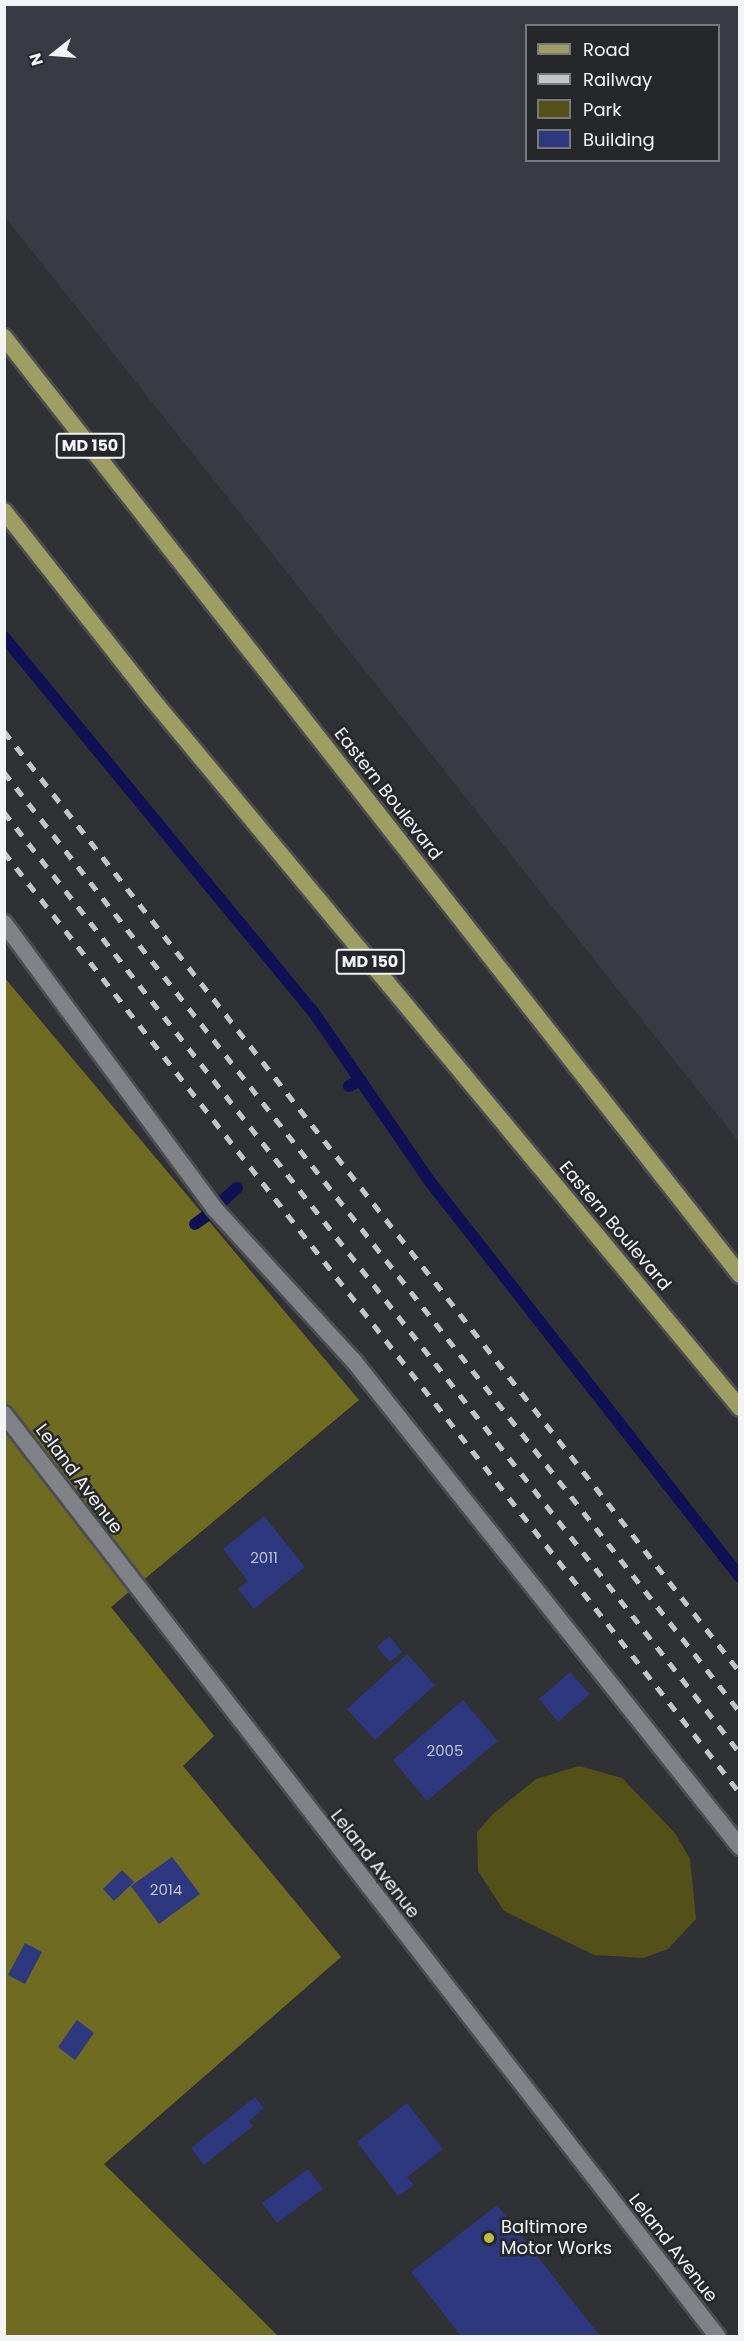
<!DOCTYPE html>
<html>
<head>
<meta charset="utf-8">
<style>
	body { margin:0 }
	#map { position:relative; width:744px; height:2341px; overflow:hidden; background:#303135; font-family:Poppins,sans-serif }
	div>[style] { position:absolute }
	.built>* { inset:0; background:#383a44 }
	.green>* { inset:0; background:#535118 }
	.forest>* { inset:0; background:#6f6c22 }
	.stream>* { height:12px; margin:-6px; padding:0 6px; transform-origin:6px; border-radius:6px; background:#101155 }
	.building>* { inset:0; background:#2d387e }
	.roads { filter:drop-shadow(2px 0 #4d4e50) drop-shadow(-2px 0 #4d4e50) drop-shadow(0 2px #4d4e50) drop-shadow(0 -2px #4d4e50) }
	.service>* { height:16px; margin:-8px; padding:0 8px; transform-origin:8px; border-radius:8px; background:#818287 }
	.minor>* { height:16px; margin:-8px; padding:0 8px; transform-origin:8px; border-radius:8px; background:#818287 }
	.primary>* { height:16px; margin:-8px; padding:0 8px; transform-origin:8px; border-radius:8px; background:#9e9d62 }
	.rail>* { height:4.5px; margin-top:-2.25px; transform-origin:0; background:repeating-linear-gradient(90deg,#c4c5c7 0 10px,transparent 0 20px) }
	.dots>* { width:16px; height:16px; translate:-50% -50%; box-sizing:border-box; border:3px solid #26272b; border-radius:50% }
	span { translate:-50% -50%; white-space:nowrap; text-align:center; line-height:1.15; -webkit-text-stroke:5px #26272b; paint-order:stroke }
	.number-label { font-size:15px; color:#c2c5d8 }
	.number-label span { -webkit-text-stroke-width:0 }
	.shield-label span { padding:2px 4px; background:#26272b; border:2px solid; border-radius:4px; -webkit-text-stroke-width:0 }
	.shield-label { font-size:16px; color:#f3f4f6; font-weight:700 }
	.street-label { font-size:18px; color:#f3f4f6 }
	.poi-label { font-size:18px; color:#f3f4f6 }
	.left { translate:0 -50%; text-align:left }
	.frame { position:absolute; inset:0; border:6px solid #f3f4f6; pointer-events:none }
	.legend { position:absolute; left:525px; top:24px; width:195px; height:138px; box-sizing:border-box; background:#26272b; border:2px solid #78797c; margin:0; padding:8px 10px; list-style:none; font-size:18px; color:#f3f4f6 }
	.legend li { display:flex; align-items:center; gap:12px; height:30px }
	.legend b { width:30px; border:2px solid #78797c }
	.north { position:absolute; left:24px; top:24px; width:60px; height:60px; -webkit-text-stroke:4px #26272b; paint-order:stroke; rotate:253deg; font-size:16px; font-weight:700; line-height:24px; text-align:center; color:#f3f4f6 }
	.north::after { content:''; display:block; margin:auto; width:21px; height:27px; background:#f3f4f6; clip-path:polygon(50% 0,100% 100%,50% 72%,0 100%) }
</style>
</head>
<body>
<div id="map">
	<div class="built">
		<i style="clip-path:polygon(evenodd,5px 4px,739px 5px,739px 1142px,5px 217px,5px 4px,526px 26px,718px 26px,718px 160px,526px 160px,526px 26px)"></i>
	</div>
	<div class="green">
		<i style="clip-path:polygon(579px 1766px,622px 1778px,675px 1833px,690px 1859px,696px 1919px,668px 1949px,643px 1958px,594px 1955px,504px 1911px,478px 1871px,477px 1832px,494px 1813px,536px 1779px)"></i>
	</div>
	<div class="forest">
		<i style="clip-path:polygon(4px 977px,359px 1400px,111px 1607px,214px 1736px,183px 1766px,341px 1957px,104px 2164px,278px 2336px,5px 2336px)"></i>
	</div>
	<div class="stream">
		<i style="left:4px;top:637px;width:484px;rotate:50.5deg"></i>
		<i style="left:312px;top:1010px;width:210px;rotate:55.5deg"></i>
		<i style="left:431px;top:1183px;width:501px;rotate:51.89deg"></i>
		<i style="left:349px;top:1086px;width:13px;rotate:-27deg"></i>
		<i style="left:219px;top:1204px;width:24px;rotate:-42deg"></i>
		<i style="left:195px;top:1224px;width:19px;rotate:-36deg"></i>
	</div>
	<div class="building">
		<i style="clip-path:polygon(264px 1516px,305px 1567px,254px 1609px,238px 1589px,248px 1581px,223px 1549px)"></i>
		<i style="clip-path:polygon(389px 1636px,402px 1652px,390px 1662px,377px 1647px)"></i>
		<i style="clip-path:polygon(407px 1654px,435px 1685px,375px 1740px,347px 1709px)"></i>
		<i style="clip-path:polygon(570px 1672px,590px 1694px,558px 1722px,539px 1699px)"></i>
		<i style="clip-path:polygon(463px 1700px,498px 1741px,427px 1801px,393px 1760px)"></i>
		<i style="clip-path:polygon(172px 1857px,200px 1894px,159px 1924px,131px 1886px)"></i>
		<i style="clip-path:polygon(122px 1870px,134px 1882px,114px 1901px,103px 1889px)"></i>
		<i style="clip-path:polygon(25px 1943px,42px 1952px,25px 1984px,8px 1975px)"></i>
		<i style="clip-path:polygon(77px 2020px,94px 2033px,75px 2060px,58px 2047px)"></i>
		<i style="clip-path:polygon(255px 2097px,264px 2108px,249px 2121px,253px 2126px,204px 2165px,191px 2148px)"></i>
		<i style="clip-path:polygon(407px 2103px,443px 2149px,407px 2177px,414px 2185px,398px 2196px,357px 2142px)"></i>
		<i style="clip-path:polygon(308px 2169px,323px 2189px,277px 2223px,262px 2203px)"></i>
		<i style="clip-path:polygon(497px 2205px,600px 2336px,461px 2336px,411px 2272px)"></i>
	</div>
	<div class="roads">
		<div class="service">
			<i style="left:4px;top:923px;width:354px;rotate:53.6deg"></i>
			<i style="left:214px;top:1208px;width:206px;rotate:47.6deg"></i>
			<i style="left:353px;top:1360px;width:622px;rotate:51.53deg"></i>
		</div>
		<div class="minor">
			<i style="left:4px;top:1414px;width:1166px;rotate:52.28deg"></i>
		</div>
		<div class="primary">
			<i style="left:4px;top:337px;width:1192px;rotate:51.88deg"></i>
			<i style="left:4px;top:511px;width:239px;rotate:51.8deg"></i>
			<i style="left:152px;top:699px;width:921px;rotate:50.33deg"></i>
		</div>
	</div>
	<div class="rail">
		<i style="left:4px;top:731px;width:1195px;rotate:51.97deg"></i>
		<i style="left:4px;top:772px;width:1194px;rotate:51.94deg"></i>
		<i style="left:4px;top:812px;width:1195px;rotate:51.97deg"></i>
		<i style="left:4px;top:852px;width:1195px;rotate:51.97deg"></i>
	</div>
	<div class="dots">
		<i style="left:489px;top:2238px;background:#c2bd3f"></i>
	</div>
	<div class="number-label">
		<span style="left:264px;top:1558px">2011</span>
		<span style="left:445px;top:1751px">2005</span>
		<span style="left:166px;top:1890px">2014</span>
	</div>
	<div class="shield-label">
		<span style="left:90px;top:446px">MD 150</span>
		<span style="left:370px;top:962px">MD 150</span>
	</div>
	<div class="street-label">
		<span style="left:388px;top:794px;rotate:52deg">Eastern Boulevard</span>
		<span style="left:615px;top:1226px;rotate:50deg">Eastern Boulevard</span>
		<span style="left:79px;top:1479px;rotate:53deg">Leland Avenue</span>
		<span style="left:375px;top:1864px;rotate:52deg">Leland Avenue</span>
		<span style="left:673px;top:2248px;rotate:52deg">Leland Avenue</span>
	</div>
	<div class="poi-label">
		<span class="left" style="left:501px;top:2238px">Baltimore<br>Motor Works</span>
	</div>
	<div class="frame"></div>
	<ul class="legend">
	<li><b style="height:8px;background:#9e9d62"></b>Road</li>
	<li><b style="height:8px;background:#c4c5c7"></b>Railway</li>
	<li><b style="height:16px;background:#535118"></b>Park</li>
	<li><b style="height:16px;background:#2d387e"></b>Building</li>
	</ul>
	<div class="north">N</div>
</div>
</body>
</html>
